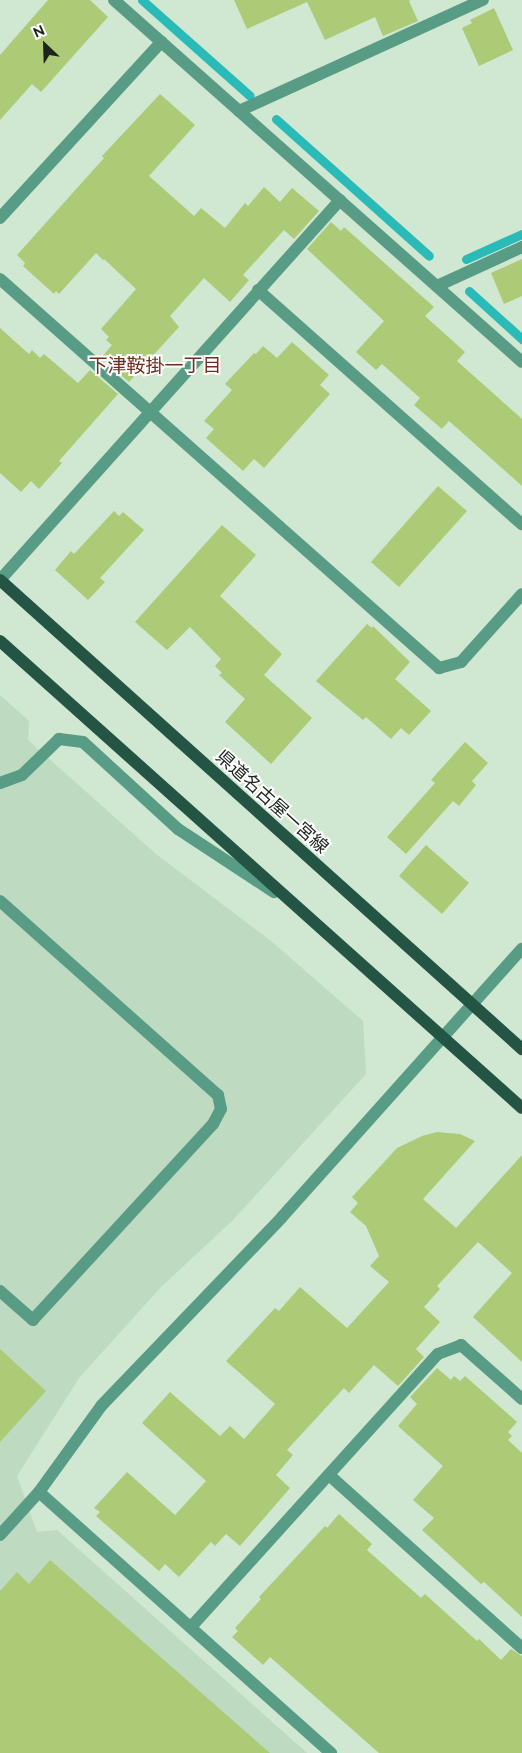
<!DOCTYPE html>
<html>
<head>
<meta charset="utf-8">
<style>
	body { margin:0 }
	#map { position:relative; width:522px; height:1753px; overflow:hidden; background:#d0e7d1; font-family:Raleway,"Noto Sans JP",sans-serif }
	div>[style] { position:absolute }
	.built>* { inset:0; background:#bedac0 }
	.stream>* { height:9px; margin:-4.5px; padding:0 4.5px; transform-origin:4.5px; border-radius:4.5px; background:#2abbb8 }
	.building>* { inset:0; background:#adcb77 }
	.minor>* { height:12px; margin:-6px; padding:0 6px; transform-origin:6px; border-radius:6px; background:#589c85 }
	.major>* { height:12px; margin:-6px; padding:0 6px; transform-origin:6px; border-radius:6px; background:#235444 }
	span { translate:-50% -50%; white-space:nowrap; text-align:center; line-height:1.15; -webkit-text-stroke:4px #fff; paint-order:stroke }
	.street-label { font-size:18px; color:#1d251d }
	.neighbourhood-label { font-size:19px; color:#722e1e }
	.north { position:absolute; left:20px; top:20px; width:50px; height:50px; -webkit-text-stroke:4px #fff; paint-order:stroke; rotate:336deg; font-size:14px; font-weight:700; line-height:20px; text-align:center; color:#1d251d }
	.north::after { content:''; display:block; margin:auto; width:18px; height:22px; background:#1d251d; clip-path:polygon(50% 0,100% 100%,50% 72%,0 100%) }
</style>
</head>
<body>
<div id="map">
	<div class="built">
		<i style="clip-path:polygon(0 695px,29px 721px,28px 740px,156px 854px,271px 941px,363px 1021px,366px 1074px,233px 1220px,161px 1287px,79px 1378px,17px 1476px,37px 1532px,57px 1530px,307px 1753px,0 1753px)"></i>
	</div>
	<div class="stream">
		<i style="left:142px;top:0;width:144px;rotate:41.6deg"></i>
		<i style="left:276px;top:119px;width:205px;rotate:41.8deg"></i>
		<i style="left:466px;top:259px;width:61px;rotate:-24.1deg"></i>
		<i style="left:469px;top:291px;width:72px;rotate:42.2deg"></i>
	</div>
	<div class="building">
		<i style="clip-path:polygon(48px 0,90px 0,108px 17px,41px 92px,32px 84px,0 120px,0 55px)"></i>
		<i style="clip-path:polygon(234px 0,411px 0,409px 1px,418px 21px,383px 36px,375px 17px,325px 40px,307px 2px,247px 29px)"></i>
		<i style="clip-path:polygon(494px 8px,513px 50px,479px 66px,462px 28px,472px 23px,470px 20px)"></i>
		<i style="clip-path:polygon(160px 94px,195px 125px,149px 176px,194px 216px,201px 208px,225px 228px,245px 203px,248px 206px,264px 187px,280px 202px,292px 188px,319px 211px,294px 239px,284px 230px,243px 275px,249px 280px,230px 302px,204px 278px,170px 316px,179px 327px,129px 382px,101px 358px,112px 345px,106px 340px,109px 337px,101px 329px,136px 289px,104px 259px,103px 260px,96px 253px,59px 294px,56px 291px,54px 294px,23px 266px,25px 263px,17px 255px,104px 158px,102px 156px)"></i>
		<i style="clip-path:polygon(331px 222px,341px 231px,344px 227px,434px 307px,425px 316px,465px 352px,457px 361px,522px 419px,522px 486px,449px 421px,442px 429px,414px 405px,420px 398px,382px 364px,376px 370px,356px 352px,384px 321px,307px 249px)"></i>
		<i style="clip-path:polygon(522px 259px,522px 296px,504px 304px,491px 273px)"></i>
		<i style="clip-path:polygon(0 328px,29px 354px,32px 350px,40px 358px,44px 354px,78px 383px,90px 370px,118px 394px,59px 461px,62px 463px,39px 489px,31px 481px,21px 492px,0 473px)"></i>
		<i style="clip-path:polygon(292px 342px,329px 375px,320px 385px,330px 394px,264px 468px,254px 459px,243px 471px,206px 438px,214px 429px,204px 421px,232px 390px,225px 384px,254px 353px,256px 354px,263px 346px,277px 358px)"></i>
		<i style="clip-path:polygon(438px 486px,467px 511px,399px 587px,371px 562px)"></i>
		<i style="clip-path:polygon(114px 511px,119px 516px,123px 512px,144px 530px,100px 578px,105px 582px,88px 600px,55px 570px,71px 551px,74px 554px)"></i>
		<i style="clip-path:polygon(222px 525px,256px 555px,220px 596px,282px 654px,264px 675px,312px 718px,271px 764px,225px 722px,245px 699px,219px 675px,222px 673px,215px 666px,221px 659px,190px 627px,167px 650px,135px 622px)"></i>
		<i style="clip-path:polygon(367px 624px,372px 628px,373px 626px,410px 662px,395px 679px,431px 711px,409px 735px,401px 728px,391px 739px,366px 717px,363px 720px,316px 681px)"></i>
		<i style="clip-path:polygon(465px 742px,488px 763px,472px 781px,476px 785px,459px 806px,453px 801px,406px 854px,387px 837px,435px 783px,431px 780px)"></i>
		<i style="clip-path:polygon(426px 845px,469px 883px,442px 914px,399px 876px)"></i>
		<i style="clip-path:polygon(437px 1132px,460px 1134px,475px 1141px,423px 1199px,456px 1228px,522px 1155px,522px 1362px,473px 1317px,512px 1273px,478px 1242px,437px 1286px,440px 1289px,424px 1307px,440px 1322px,416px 1349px,424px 1357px,398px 1386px,374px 1365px,349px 1393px,344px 1388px,287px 1450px,293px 1455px,276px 1475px,290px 1488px,240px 1546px,226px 1534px,215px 1546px,211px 1542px,179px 1577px,165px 1564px,159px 1571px,96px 1516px,100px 1512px,94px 1508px,127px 1472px,175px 1515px,206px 1481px,142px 1423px,170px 1392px,220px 1436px,230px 1426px,244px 1439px,275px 1404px,226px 1361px,275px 1308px,279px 1311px,300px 1287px,347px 1328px,389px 1282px,370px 1266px,379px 1256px,366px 1226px,350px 1212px,358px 1203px,352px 1197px,397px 1148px,422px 1136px)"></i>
		<i style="clip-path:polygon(0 1349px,46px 1391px,0 1442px)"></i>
		<i style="clip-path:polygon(437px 1368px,451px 1380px,454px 1376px,460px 1381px,465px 1376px,517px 1422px,508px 1432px,512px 1436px,508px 1440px,522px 1453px,522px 1617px,484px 1582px,481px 1584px,422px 1530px,434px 1518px,413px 1500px,443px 1466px,398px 1426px,417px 1404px,410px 1397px)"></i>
		<i style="clip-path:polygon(339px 1514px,372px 1544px,367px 1550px,421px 1598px,425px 1594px,477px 1641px,479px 1639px,501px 1660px,511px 1649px,522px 1656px,522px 1753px,379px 1753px,270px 1657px,263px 1665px,232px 1637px,238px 1631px,235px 1628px,261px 1599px,259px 1597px,325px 1526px,327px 1528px)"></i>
		<i style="clip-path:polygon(50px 1560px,270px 1753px,0 1753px,0 1591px,17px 1572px,29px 1584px)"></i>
	</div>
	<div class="minor">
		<i style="left:114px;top:0;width:545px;rotate:41.58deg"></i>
		<i style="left:239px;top:111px;width:268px;rotate:-24.5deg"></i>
		<i style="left:0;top:218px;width:239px;rotate:-47.5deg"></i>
		<i style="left:0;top:279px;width:587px;rotate:41.54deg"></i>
		<i style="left:439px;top:668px;width:23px;rotate:-15deg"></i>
		<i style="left:461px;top:662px;width:91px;rotate:-48.1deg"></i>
		<i style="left:437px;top:286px;width:94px;rotate:-24.6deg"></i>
		<i style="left:258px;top:290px;width:353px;rotate:41.6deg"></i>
		<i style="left:0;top:580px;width:510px;rotate:-48.18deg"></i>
		<i style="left:0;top:783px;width:23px;rotate:-20deg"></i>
		<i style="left:22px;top:775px;width:52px;rotate:-44.2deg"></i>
		<i style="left:59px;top:739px;width:24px;rotate:7deg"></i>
		<i style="left:83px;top:742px;width:129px;rotate:42.5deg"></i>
		<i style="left:178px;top:829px;width:115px;rotate:33.3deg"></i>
		<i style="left:0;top:901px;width:292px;rotate:41.7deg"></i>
		<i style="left:218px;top:1095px;width:14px;rotate:78deg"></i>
		<i style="left:221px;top:1109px;width:17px;rotate:118deg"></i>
		<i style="left:213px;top:1124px;width:266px;rotate:132.6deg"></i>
		<i style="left:33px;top:1320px;width:44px;rotate:-138.7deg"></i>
		<i style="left:329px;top:1475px;width:259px;rotate:41.9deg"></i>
		<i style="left:39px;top:1492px;width:392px;rotate:41.8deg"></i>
		<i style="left:0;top:1535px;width:58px;rotate:-47.8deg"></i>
		<i style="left:39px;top:1492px;width:107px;rotate:-54.1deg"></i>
		<i style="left:102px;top:1405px;width:260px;rotate:-46.2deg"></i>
		<i style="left:282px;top:1217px;width:360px;rotate:-48.2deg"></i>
		<i style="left:191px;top:1627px;width:368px;rotate:-47.9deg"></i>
		<i style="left:438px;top:1354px;width:25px;rotate:-21deg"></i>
		<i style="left:461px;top:1345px;width:81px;rotate:41.5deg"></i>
	</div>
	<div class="major">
		<i style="left:0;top:580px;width:702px;rotate:41.94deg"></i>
		<i style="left:0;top:641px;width:700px;rotate:41.82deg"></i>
	</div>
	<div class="street-label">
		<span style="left:272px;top:802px;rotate:42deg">県道名古屋一宮線</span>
	</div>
	<div class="neighbourhood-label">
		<span style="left:155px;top:366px">下津鞍掛一丁目</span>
	</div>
	<div class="north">N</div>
</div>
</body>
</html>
